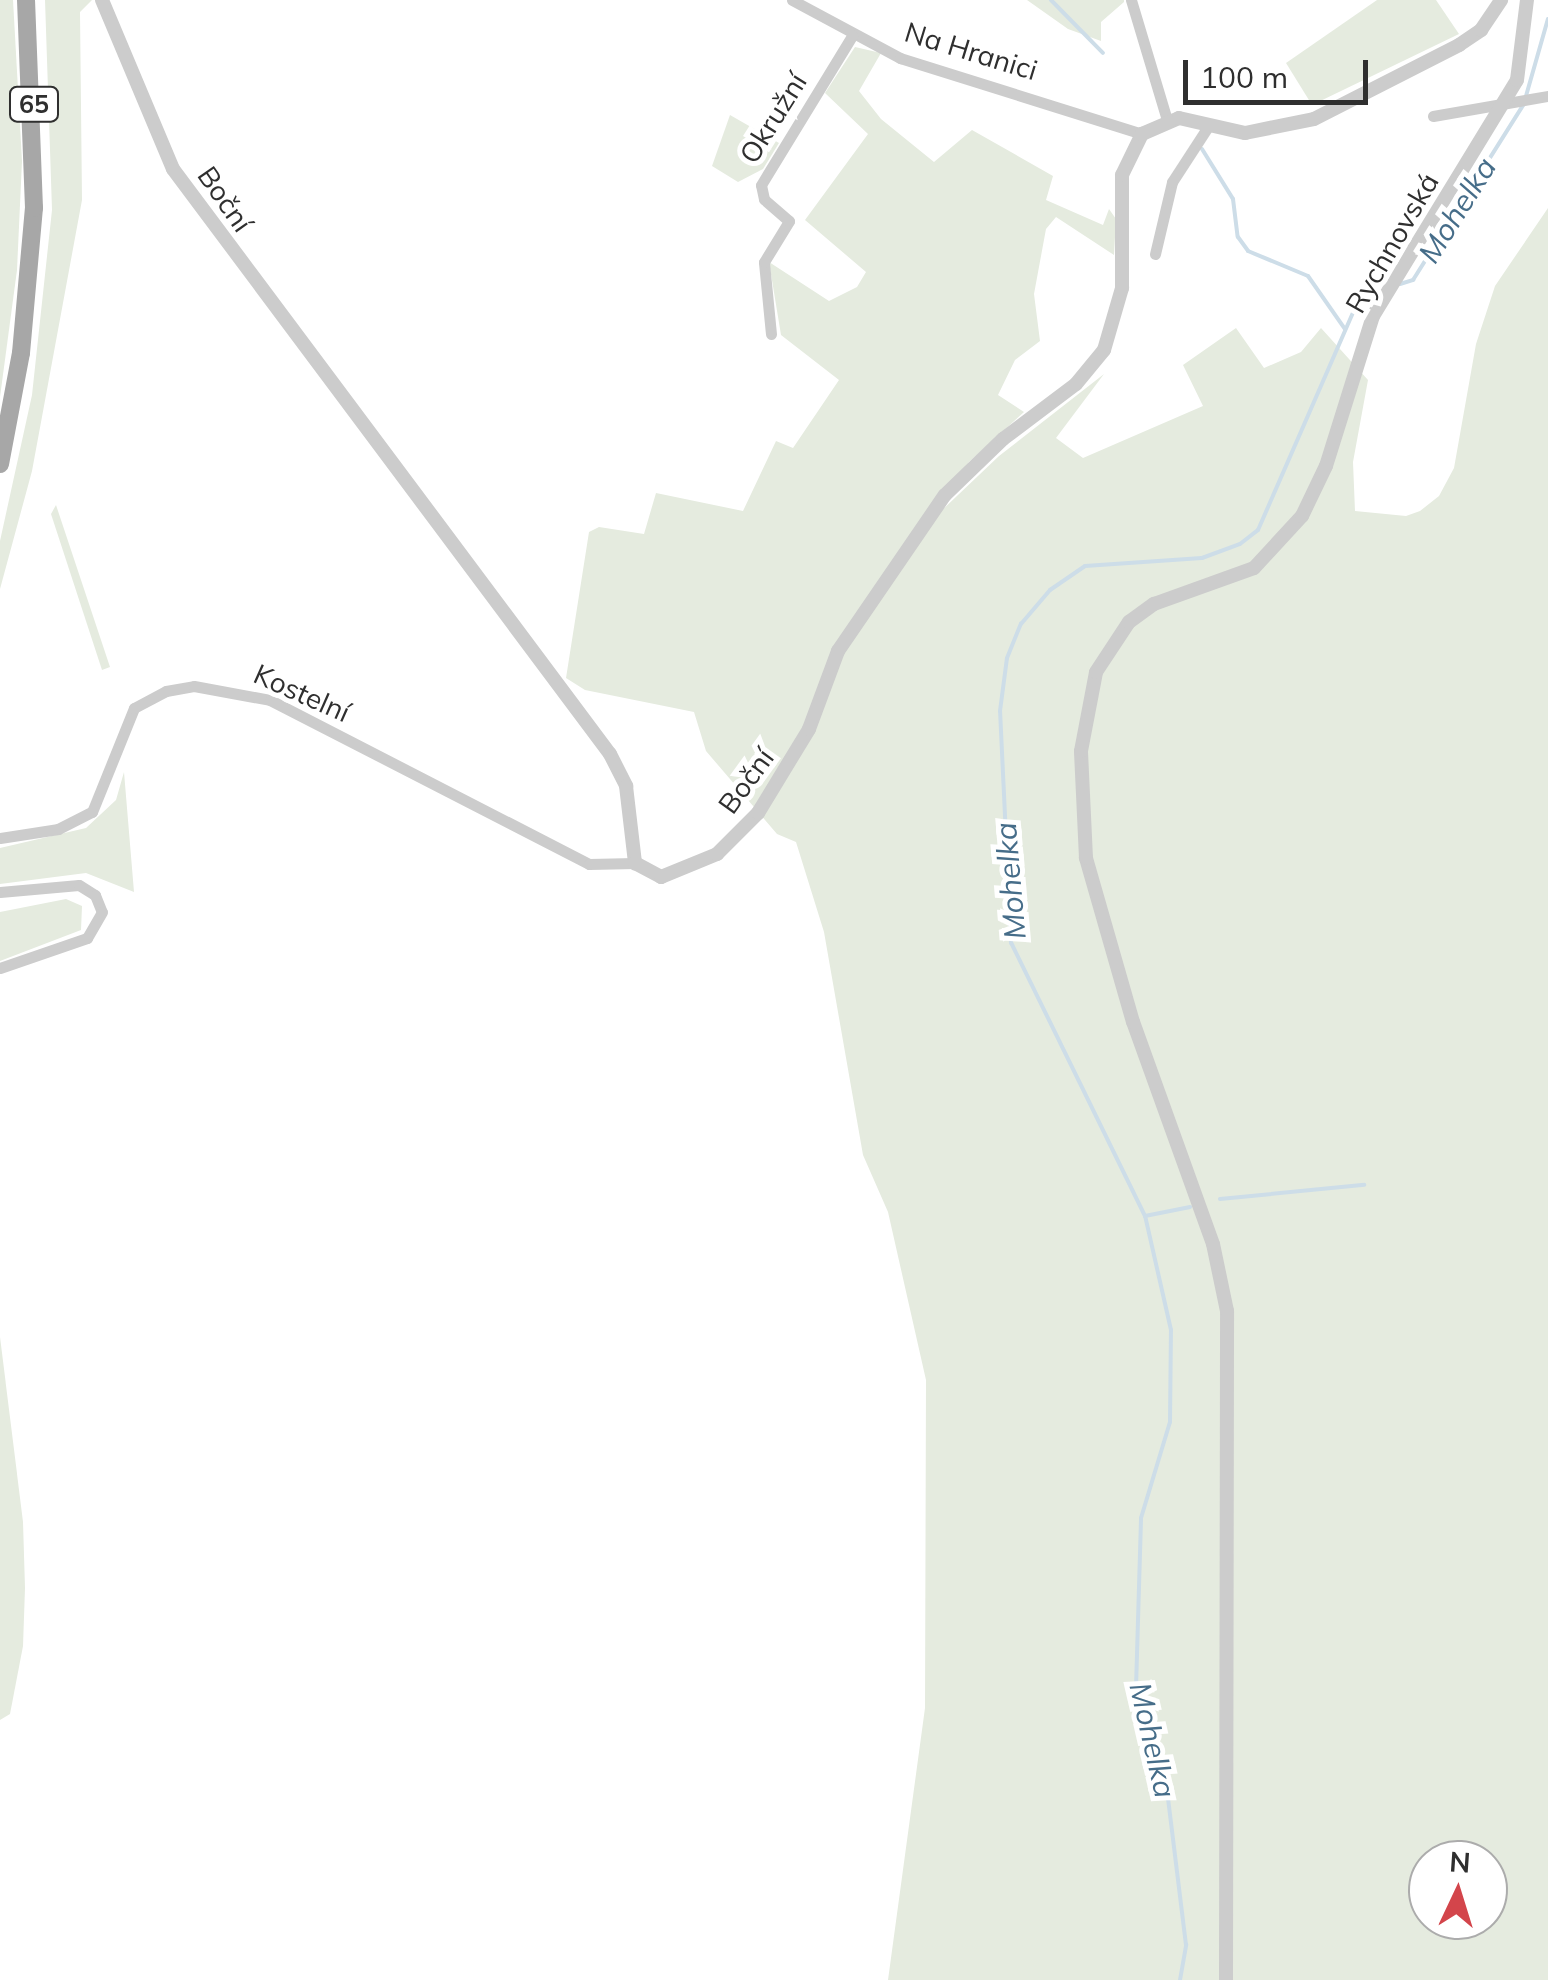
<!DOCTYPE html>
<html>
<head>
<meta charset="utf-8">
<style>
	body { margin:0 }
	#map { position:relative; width:1548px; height:1980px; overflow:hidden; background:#fff; font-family:Mulish,sans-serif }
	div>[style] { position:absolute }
	.green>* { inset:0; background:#e5ebdf }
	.stream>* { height:4px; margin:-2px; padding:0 2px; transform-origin:2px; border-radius:2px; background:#cddde8 }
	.minor>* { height:11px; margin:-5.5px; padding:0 5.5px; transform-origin:5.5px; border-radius:5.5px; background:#ccc }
	.tertiary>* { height:14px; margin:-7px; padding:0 7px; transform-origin:7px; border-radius:7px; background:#ccc }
	.primary>* { height:18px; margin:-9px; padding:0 9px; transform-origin:9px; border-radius:9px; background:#a7a7a7 }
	span { translate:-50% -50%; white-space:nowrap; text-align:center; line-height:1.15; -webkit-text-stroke:10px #fff; paint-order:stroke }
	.shield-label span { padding:2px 8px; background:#fff; border:2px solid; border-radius:8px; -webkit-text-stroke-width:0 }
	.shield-label { font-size:25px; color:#2f2f2f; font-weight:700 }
	.street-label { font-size:28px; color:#2f2f2f }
	.water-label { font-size:30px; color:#466d89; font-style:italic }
	.north { position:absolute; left:1408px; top:1840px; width:100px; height:100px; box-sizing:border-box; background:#fff; border:2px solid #acacac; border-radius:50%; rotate:4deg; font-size:28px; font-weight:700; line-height:40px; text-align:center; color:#2f2f2f }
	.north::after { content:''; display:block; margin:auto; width:35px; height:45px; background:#d3454b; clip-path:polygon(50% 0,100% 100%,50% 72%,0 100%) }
	.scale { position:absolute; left:1183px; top:60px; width:185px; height:45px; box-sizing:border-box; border:5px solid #2f2f2f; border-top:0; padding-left:12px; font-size:30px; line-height:35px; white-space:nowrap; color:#2f2f2f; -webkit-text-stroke:8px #fff; paint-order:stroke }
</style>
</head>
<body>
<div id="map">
	<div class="green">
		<i style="clip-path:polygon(0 0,13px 0,22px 161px,17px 270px,0 397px)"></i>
		<i style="clip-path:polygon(45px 0,92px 0,80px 12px,82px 200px,32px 471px,0 589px,0 541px,32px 395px,52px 210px)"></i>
		<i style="clip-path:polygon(1027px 0,1124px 0,1124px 2px,1101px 22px,1101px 41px,1068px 29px)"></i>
		<i style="clip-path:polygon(1377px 0,1436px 0,1459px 34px,1312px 105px,1286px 63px)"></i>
		<i style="clip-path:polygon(evenodd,855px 47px,881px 53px,859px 91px,881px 119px,934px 162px,972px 130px,1053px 176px,1046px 200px,1103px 225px,1109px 209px,1116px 219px,1114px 255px,1056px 217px,1046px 229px,1034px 294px,1040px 341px,1015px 360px,998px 395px,1024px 412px,969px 462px,938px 514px,999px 456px,1104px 374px,1056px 438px,1083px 458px,1203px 406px,1183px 365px,1236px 328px,1264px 368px,1301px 352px,1321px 328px,1368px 380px,1353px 462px,1355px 511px,1406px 516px,1420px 511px,1439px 496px,1454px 468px,1476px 344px,1495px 286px,1548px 208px,1548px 1980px,888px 1980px,925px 1708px,926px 1380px,888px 1212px,863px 1155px,824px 932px,796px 842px,777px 834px,706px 751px,694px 712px,585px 690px,566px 678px,589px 532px,599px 527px,644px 534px,656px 493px,743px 511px,776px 441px,793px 448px,839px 380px,781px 335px,769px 262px,829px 301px,857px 287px,866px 272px,805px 220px,868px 134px,825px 93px,855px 47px,1428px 1860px,1488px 1860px,1488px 1920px,1428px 1920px,1428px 1860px)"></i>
		<i style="clip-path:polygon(730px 115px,779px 143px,763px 169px,738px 182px,712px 166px)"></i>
		<i style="clip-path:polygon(56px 505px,110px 667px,102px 670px,51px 514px)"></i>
		<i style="clip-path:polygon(124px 772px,134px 892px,86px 873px,0 884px,0 848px,86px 828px,116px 800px)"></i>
		<i style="clip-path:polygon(66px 899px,82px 906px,81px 930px,0 961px,0 912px)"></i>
		<i style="clip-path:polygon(0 1337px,23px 1522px,25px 1588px,23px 1646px,10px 1714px,0 1720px)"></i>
	</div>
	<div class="stream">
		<i style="left:1051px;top:0;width:74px;rotate:45.5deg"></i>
		<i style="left:1526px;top:96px;width:80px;rotate:-74.1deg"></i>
		<i style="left:1202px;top:149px;width:59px;rotate:58.2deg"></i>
		<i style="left:1233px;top:199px;width:38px;rotate:83deg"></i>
		<i style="left:1238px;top:237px;width:17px;rotate:54deg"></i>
		<i style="left:1248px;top:251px;width:65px;rotate:22.6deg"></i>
		<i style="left:1308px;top:276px;width:65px;rotate:55.1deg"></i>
		<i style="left:1400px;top:284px;width:14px;rotate:-17deg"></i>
		<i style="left:1413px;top:280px;width:207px;rotate:-57.8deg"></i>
		<i style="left:1220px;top:1199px;width:145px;rotate:-5.6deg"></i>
		<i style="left:1145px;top:1216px;width:46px;rotate:-11.3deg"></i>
		<i style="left:1180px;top:1980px;width:36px;rotate:-80deg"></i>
		<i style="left:1186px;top:1945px;width:147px;rotate:-97deg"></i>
		<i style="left:1168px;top:1799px;width:116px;rotate:-106.1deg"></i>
		<i style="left:1136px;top:1688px;width:170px;rotate:-88.3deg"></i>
		<i style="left:1141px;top:1518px;width:100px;rotate:-73.2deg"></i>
		<i style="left:1170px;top:1422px;width:92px;rotate:-89.4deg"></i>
		<i style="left:1171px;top:1330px;width:117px;rotate:-102.8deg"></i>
		<i style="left:1145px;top:1216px;width:304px;rotate:-116.1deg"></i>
		<i style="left:1011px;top:943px;width:232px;rotate:-92.7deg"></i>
		<i style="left:1000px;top:711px;width:53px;rotate:-82.5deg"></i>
		<i style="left:1007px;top:658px;width:37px;rotate:-68deg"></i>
		<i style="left:1021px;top:624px;width:45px;rotate:-49.5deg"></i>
		<i style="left:1050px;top:590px;width:42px;rotate:-34.4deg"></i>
		<i style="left:1085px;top:566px;width:117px;rotate:-3.9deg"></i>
		<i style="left:1202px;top:558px;width:40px;rotate:-20.2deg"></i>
		<i style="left:1240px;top:544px;width:23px;rotate:-38deg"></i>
		<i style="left:1258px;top:530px;width:257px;rotate:-66.4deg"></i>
		<i style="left:1361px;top:294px;width:19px;rotate:-58deg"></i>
		<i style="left:1371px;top:278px;width:20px;rotate:11deg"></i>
	</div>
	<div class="minor">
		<i style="left:792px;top:0;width:123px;rotate:28.2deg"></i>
		<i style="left:900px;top:58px;width:254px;rotate:17.4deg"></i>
		<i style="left:1131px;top:0;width:125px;rotate:73.3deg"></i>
		<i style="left:1433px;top:116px;width:117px;rotate:-9.9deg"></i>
		<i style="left:1155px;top:254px;width:74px;rotate:-76.7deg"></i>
		<i style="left:1172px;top:182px;width:68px;rotate:-57deg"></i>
		<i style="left:771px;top:334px;width:72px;rotate:-95.6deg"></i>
		<i style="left:764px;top:262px;width:48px;rotate:-58.6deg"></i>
		<i style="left:789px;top:221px;width:33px;rotate:-139deg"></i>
		<i style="left:764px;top:199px;width:14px;rotate:-102deg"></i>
		<i style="left:761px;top:185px;width:175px;rotate:-58.6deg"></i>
		<i style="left:0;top:838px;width:59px;rotate:-8.8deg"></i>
		<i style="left:58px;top:829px;width:38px;rotate:-27deg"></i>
		<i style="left:92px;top:812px;width:112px;rotate:-68deg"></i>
		<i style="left:134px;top:708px;width:36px;rotate:-28deg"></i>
		<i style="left:166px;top:691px;width:28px;rotate:-10deg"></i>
		<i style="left:194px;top:686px;width:77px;rotate:10.4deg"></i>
		<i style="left:270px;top:700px;width:359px;rotate:27.2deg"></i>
		<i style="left:589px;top:864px;width:46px;rotate:-1.2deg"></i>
		<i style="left:0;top:892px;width:79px;rotate:-5.1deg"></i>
		<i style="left:79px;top:885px;width:19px;rotate:32deg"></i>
		<i style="left:95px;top:895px;width:18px;rotate:68deg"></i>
		<i style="left:102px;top:912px;width:30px;rotate:120deg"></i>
		<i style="left:87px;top:938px;width:92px;rotate:161deg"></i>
	</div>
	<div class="tertiary">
		<i style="left:102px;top:0;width:183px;rotate:67.2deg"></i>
		<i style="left:173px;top:169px;width:730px;rotate:53.24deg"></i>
		<i style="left:610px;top:754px;width:36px;rotate:63deg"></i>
		<i style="left:626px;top:786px;width:78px;rotate:83.3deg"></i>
		<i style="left:635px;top:863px;width:30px;rotate:28deg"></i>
		<i style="left:661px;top:877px;width:61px;rotate:-22.3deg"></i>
		<i style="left:717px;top:854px;width:58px;rotate:-45deg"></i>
		<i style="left:758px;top:813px;width:98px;rotate:-58.7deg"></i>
		<i style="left:809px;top:729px;width:83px;rotate:-69.6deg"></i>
		<i style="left:838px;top:651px;width:189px;rotate:-55.6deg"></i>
		<i style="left:945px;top:495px;width:81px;rotate:-44deg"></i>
		<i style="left:1003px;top:439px;width:91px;rotate:-37deg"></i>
		<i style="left:1076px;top:384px;width:44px;rotate:-50.5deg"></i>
		<i style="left:1104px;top:350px;width:65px;rotate:-73.8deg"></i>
		<i style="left:1122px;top:288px;width:113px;rotate:-90deg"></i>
		<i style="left:1122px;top:175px;width:46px;rotate:-64deg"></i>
		<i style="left:1142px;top:134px;width:40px;rotate:-23.4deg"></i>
		<i style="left:1179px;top:118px;width:68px;rotate:12.8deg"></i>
		<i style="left:1245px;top:133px;width:70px;rotate:-11.5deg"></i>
		<i style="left:1314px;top:119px;width:163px;rotate:-27deg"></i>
		<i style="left:1459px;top:45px;width:27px;rotate:-34deg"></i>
		<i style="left:1481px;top:30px;width:36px;rotate:-56deg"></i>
		<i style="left:1226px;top:1980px;width:669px;rotate:-89.91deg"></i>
		<i style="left:1227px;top:1311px;width:68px;rotate:-101.8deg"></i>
		<i style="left:1213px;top:1244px;width:236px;rotate:-109.8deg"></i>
		<i style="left:1133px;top:1022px;width:171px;rotate:-106deg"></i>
		<i style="left:1086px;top:858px;width:107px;rotate:-92.7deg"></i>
		<i style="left:1081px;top:751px;width:80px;rotate:-79.2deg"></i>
		<i style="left:1096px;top:672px;width:60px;rotate:-56.6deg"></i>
		<i style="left:1129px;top:622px;width:31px;rotate:-36deg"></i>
		<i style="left:1154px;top:604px;width:106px;rotate:-19.8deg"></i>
		<i style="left:1254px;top:568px;width:71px;rotate:-47.3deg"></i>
		<i style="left:1302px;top:516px;width:55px;rotate:-64.4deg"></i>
		<i style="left:1326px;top:466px;width:157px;rotate:-72.6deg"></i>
		<i style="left:1373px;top:316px;width:276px;rotate:-58.6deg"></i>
		<i style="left:1517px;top:80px;width:81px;rotate:-82.9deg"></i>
	</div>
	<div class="primary">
		<i style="left:0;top:464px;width:113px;rotate:-79.3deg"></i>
		<i style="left:21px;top:353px;width:146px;rotate:-84.9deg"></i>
		<i style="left:34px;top:208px;width:208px;rotate:-92.2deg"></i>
	</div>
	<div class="shield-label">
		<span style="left:34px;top:104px">65</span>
	</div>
	<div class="street-label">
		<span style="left:971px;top:51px;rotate:17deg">Na Hranici</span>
		<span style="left:773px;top:118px;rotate:-58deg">Okružní</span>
		<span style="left:225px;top:199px;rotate:55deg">Boční</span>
		<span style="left:1392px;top:243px;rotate:-60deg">Rychnovská</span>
		<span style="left:302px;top:693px;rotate:24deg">Kostelní</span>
		<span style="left:746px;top:781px;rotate:-54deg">Boční</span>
	</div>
	<div class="water-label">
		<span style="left:1457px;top:210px;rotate:-58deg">Mohelka</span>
		<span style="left:1010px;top:881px;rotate:-95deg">Mohelka</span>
		<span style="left:1153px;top:1740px;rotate:77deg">Mohelka</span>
	</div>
	<div class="north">N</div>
	<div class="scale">100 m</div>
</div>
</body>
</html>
